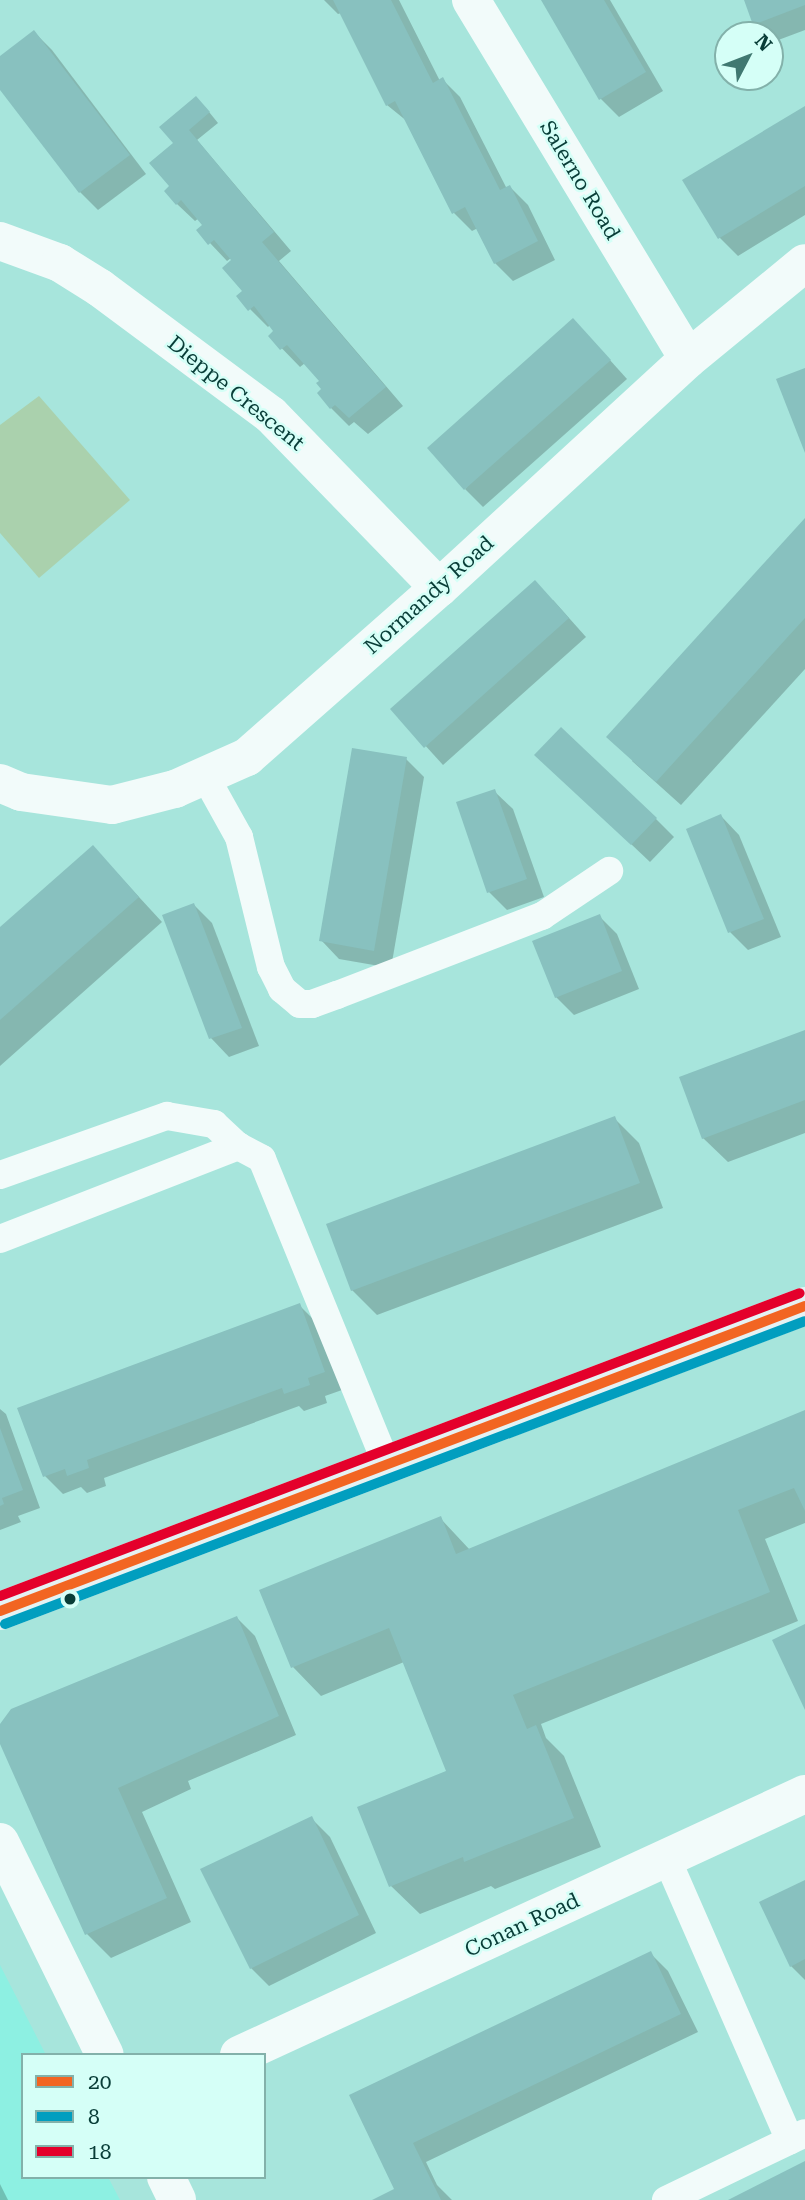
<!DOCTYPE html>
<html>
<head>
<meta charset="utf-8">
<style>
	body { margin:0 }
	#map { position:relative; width:805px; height:2200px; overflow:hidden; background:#a7e5dc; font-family:"Roboto Serif",serif }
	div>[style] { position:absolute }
	.built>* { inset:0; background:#8df0e2 }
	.green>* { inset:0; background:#aad1ad }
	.shadow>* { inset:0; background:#0003 }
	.building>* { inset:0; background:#88c1bf }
	.lane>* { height:28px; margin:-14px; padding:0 14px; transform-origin:14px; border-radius:14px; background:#f2fbfa }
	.street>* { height:38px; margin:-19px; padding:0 19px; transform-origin:19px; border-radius:19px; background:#f2fbfa }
	.primary>* { height:38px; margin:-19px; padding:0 19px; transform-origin:19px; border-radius:19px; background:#e5f2f3 }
	.bus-1>* { height:10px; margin:-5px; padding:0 5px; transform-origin:5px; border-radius:5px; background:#f26522 }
	.bus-2>* { height:10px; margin:-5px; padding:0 5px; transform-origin:5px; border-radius:5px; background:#019ebf }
	.bus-3>* { height:10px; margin:-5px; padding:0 5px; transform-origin:5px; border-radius:5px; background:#e4002b }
	.dots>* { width:19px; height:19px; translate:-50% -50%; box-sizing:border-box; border:4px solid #d5fff7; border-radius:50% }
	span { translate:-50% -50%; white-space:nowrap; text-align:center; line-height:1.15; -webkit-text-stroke:5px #d5fff7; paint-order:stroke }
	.street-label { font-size:21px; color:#083d37 }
	.legend { position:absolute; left:21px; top:2053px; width:245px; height:126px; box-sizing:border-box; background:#d5fff7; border:2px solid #83b1aa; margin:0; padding:9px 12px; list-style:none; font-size:21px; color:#083d37 }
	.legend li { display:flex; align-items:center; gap:14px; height:35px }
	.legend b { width:35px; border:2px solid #83b1aa }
	.north { position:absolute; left:714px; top:21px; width:70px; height:70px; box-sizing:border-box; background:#d5fff7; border:2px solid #83b1aa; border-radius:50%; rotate:48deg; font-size:19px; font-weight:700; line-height:28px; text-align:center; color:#083d37 }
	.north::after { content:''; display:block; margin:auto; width:24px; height:32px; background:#407871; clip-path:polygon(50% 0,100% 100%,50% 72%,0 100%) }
</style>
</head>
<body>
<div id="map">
	<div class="built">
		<i style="clip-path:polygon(0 1965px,46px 2055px,23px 2055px,23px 2177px,108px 2177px,120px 2200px,0 2200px)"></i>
	</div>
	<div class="green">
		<i style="clip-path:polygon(39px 396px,130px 500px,39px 578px,0 533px,0 425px)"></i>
	</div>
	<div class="shadow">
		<i style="clip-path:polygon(324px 0,399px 0,440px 81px,442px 79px,460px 97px,507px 189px,510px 187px,528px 205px,555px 260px,513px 281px,495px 263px,478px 228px,472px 231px,454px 213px,408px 122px,387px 105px,341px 13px,338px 14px)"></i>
		<i style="clip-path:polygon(543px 0,610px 0,663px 91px,619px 117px,601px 99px)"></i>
		<i style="clip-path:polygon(746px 0,805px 0,805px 30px,773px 42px,770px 35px,755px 24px)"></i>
		<i style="clip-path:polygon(34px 32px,52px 50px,146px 174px,98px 210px,80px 192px,0 87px,0 59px)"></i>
		<i style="clip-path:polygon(205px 107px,218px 123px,197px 140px,291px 251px,279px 261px,403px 406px,368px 434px,354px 422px,349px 426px,331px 408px,321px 381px,305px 363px,300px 367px,270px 336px,275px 331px,270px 325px,268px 327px,250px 309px,231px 258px,227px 261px,210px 243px,204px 225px,199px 218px,195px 221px,177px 204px,172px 186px,175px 144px)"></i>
		<i style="clip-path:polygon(805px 108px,805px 215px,738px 256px,720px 238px,685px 181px)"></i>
		<i style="clip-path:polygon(591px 339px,627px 379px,483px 507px,465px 489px)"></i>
		<i style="clip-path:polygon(805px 520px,805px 669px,681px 805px,632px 761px)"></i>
		<i style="clip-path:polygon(553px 600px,586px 637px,443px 765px,393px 710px)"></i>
		<i style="clip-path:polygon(406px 759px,424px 777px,391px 968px,339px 959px,321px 940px)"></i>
		<i style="clip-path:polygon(555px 772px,656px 819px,674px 837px,650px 862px)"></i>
		<i style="clip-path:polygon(494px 791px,513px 809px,544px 897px,507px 910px,489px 892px)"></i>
		<i style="clip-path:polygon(721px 816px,739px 835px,781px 937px,748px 950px,730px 932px,688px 830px)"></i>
		<i style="clip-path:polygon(93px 847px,162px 922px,0 1066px,0 930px)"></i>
		<i style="clip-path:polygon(194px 905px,212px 923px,259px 1046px,229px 1057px,211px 1038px,164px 916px)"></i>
		<i style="clip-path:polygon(599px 916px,617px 934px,639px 989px,574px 1015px,556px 997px)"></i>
		<i style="clip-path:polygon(805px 1032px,805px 1133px,728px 1162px,703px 1138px)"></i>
		<i style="clip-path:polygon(614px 1118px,639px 1143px,663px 1208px,377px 1315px,352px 1290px)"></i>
		<i style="clip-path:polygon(299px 1305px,317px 1323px,342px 1390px,325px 1396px,327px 1403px,304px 1411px,299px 1406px,104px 1478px,106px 1486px,87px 1493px,81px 1487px,63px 1494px,45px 1476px)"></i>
		<i style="clip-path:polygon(0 1409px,6px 1414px,40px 1508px,18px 1516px,21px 1522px,0 1530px)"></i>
		<i style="clip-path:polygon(805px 1412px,805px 1523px,765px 1539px,798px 1621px,541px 1724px,546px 1738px,564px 1756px,601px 1847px,495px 1889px,491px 1886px,420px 1914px,391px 1886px,448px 1772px,404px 1662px,321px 1696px,293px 1667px,441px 1519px,470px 1550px)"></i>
		<i style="clip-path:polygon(237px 1618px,255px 1636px,296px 1735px,188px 1781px,191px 1789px,142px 1812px,191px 1922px,111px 1958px,86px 1933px,0 1740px,0 1727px)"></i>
		<i style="clip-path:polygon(312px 1819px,330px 1837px,376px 1933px,269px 1986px,251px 1968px)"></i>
		<i style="clip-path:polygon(805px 1882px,805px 1980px,791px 1966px)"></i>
		<i style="clip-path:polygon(650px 1953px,668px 1971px,698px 2032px,426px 2162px,437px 2185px,452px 2200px,376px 2200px,397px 2190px,381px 2158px)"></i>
		<i style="clip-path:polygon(0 2184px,8px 2200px,0 2200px)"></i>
	</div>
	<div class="building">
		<i style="clip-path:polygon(333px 0,391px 0,433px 83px,443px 77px,500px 190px,510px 185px,538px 241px,494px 264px,465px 207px,452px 214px,395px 101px,386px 106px)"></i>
		<i style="clip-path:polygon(541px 0,604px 0,646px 72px,599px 100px)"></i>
		<i style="clip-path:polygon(744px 0,805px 0,805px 5px,753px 25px)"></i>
		<i style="clip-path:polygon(34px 30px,130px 155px,79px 193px,0 90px,0 56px)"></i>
		<i style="clip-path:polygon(196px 96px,210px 112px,189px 130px,274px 232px,262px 242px,386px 387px,349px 418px,335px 405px,330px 409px,317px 393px,321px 389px,316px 383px,319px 381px,287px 345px,280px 350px,268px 336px,273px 331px,254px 306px,248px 311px,236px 296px,242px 291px,222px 268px,231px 260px,214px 240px,208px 245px,196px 230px,202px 225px,181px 200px,176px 205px,164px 191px,169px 186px,149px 163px,173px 143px,159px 127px)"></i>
		<i style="clip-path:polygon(805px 106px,805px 186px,718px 239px,682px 180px)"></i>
		<i style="clip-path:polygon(573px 318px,611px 360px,464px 490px,427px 448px)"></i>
		<i style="clip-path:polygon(805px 368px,805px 453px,776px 379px)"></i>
		<i style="clip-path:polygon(805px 518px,805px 618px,656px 782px,606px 737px)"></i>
		<i style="clip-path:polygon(535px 580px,569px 618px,424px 748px,390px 709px)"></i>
		<i style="clip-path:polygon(561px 727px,657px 818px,631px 845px,534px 755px)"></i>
		<i style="clip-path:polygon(352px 748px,407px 757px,374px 951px,319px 941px)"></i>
		<i style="clip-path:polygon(495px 789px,527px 879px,487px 893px,456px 802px)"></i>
		<i style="clip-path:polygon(721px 814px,764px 919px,728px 933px,686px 829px)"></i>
		<i style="clip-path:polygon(93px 845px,139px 897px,0 1020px,0 927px)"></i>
		<i style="clip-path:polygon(194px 903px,242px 1028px,209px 1039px,162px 915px)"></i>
		<i style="clip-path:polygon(600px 914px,622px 971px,555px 998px,532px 941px)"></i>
		<i style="clip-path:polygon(805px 1030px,805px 1100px,702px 1139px,679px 1077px)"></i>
		<i style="clip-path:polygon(615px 1116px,640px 1183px,351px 1291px,326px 1224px)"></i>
		<i style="clip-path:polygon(300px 1303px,325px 1372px,308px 1378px,310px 1385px,284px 1394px,282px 1388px,87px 1460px,89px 1468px,67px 1476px,65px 1469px,43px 1477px,17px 1408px)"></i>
		<i style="clip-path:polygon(805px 1410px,805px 1511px,794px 1488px,738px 1510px,770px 1592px,513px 1695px,527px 1729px,536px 1725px,574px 1818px,464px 1862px,463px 1857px,389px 1887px,357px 1807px,446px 1771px,389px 1628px,291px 1668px,259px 1590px,441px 1516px,456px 1554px)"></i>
		<i style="clip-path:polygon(0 1428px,23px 1490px,2px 1498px,4px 1504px,0 1506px)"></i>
		<i style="clip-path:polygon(237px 1616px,279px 1716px,118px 1788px,167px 1898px,85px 1935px,0 1744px,0 1724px,11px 1709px)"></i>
		<i style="clip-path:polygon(805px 1624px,805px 1710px,772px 1640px)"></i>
		<i style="clip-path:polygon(312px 1816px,359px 1915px,250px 1969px,200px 1869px)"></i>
		<i style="clip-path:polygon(805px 1880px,805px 1959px,790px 1967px,759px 1902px)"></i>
		<i style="clip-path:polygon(651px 1951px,681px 2014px,413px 2143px,441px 2200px,372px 2200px,394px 2189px,349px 2095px)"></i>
		<i style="clip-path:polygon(805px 2161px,805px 2200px,728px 2200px)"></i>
	</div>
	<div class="lane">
		<i style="left:205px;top:776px;width:70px;rotate:60.9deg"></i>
		<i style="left:239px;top:837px;width:134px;rotate:76.2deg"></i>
		<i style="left:271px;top:967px;width:25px;rotate:63deg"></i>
		<i style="left:282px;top:989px;width:23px;rotate:40deg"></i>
		<i style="left:300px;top:1004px;width:12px"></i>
		<i style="left:312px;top:1004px;width:27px;rotate:-20deg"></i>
		<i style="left:337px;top:995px;width:220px;rotate:-21.1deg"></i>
		<i style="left:542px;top:916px;width:81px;rotate:-33.9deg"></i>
		<i style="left:0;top:1175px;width:177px;rotate:-19.5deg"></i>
		<i style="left:167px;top:1116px;width:48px;rotate:9.7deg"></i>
		<i style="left:214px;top:1124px;width:33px;rotate:43deg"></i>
		<i style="left:0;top:1239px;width:256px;rotate:-21.3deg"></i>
		<i style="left:238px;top:1146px;width:27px;rotate:28deg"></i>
		<i style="left:262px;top:1159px;width:331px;rotate:67.8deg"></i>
		<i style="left:667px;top:1859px;width:307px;rotate:66.4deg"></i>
		<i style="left:666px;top:2200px;width:154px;rotate:-25.7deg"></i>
	</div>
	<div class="street">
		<i style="left:471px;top:0;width:419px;rotate:58.8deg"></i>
		<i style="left:0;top:241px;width:64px;rotate:20.1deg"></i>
		<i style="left:60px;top:263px;width:47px;rotate:32deg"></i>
		<i style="left:100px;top:288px;width:213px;rotate:36.6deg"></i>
		<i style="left:271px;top:415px;width:241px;rotate:45.8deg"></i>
		<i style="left:0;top:783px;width:23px;rotate:23deg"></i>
		<i style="left:21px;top:792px;width:92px;rotate:8.1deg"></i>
		<i style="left:112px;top:805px;width:65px;rotate:-14.3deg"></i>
		<i style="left:175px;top:789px;width:79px;rotate:-24deg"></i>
		<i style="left:247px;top:757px;width:256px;rotate:-41.4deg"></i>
		<i style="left:439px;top:588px;width:338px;rotate:-42.6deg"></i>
		<i style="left:688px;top:359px;width:151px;rotate:-39.4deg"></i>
		<i style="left:0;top:1842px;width:237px;rotate:63.8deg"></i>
		<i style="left:239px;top:2055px;width:623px;rotate:-24.76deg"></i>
		<i style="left:166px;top:2177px;width:25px;rotate:64deg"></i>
	</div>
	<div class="primary">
		<i style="left:0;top:1611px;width:861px;rotate:-20.75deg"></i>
	</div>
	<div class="bus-1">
		<i style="left:0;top:1611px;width:861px;rotate:-20.75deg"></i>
	</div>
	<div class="bus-2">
		<i style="left:5px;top:1624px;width:855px;rotate:-20.74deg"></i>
	</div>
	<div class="bus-3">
		<i style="left:0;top:1596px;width:855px;rotate:-20.74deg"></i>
	</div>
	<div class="dots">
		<i style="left:70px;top:1599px;background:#083d37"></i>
	</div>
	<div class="street-label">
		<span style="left:580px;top:180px;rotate:59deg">Salerno Road</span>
		<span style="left:236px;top:393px;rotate:39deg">Dieppe Crescent</span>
		<span style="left:429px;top:595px;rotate:-42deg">Normandy Road</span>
		<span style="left:522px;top:1925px;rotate:-25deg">Conan Road</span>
	</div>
	<ul class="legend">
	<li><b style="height:9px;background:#f26522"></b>20</li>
	<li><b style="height:9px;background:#019ebf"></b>8</li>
	<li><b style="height:9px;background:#e4002b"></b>18</li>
	</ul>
	<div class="north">N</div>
</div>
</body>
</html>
